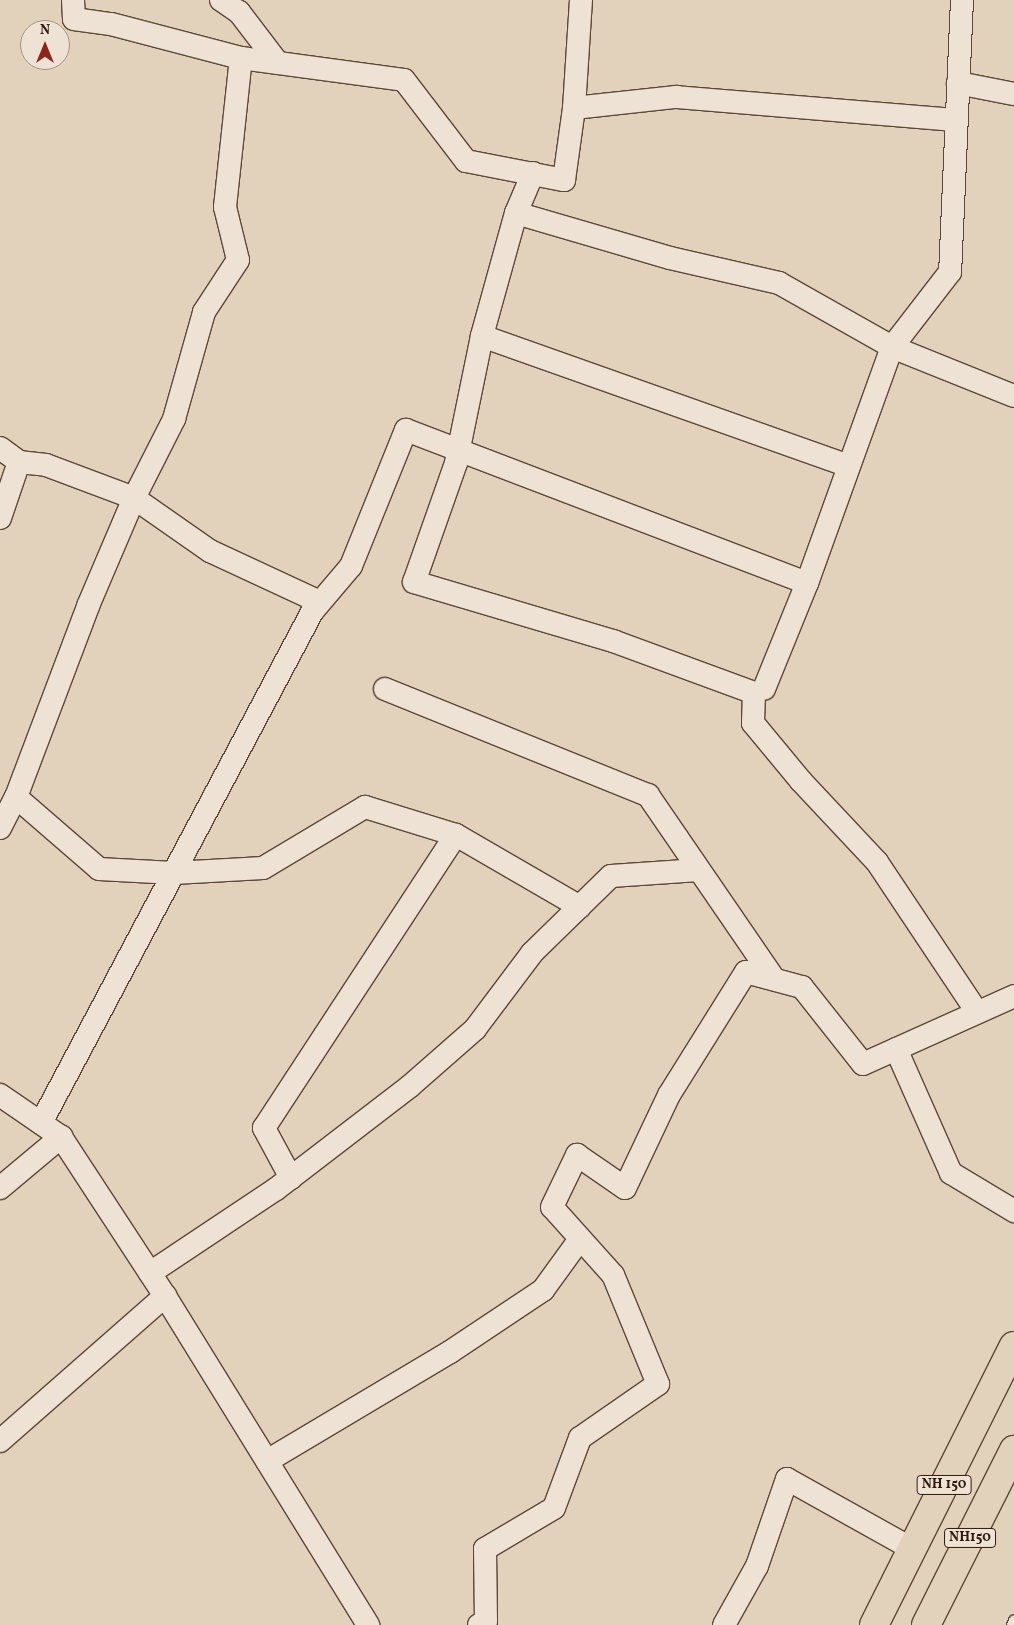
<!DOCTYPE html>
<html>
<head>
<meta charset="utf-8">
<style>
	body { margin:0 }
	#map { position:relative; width:1014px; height:1625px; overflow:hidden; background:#e3d2bb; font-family:Vollkorn,serif }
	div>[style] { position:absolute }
	.roads { filter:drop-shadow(1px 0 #5e4739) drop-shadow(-1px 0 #5e4739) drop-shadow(0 1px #5e4739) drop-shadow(0 -1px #5e4739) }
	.service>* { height:11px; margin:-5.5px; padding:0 5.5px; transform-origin:5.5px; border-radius:5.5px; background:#ede2d3 }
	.minor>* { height:22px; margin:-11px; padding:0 11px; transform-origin:11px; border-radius:11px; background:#ede2d3 }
	.trunk>* { height:28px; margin:-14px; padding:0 14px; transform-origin:14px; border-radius:14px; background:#e3d2bb }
	span { translate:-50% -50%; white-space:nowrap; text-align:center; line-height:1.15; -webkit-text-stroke:5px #ede2d3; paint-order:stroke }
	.shield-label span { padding:1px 4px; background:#ede2d3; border:1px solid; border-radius:4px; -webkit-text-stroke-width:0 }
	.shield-label { font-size:14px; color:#32190e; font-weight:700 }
	.north { position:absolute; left:20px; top:20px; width:50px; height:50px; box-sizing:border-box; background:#ede2d3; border:1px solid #a29284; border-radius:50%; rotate:0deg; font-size:14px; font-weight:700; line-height:20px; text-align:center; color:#32190e }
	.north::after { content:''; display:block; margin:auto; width:18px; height:22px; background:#8f2418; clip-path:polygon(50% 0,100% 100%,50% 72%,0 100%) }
</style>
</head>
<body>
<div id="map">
	<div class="roads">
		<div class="service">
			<i style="left:1012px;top:1625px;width:5px;rotate:-68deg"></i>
		</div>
		<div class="minor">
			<i style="left:73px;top:0;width:19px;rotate:87deg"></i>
			<i style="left:74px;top:19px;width:37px;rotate:8deg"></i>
			<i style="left:111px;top:24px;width:134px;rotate:14.7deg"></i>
			<i style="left:241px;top:58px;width:164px;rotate:7.7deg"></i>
			<i style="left:404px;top:80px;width:102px;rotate:52.6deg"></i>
			<i style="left:466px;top:161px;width:100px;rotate:11deg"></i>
			<i style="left:564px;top:180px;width:73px;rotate:-82.1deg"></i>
			<i style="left:221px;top:0;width:22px;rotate:34deg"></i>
			<i style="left:239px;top:12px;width:64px;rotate:52.6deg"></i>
			<i style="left:581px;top:0;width:108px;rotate:93.7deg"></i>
			<i style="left:574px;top:108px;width:103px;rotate:-6.2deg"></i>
			<i style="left:676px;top:97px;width:281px;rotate:4.7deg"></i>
			<i style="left:962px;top:0;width:272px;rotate:92.5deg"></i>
			<i style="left:950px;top:272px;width:95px;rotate:127.7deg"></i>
			<i style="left:892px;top:347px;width:131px;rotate:21.9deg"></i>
			<i style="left:958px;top:83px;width:57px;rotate:11.1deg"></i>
			<i style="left:533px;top:173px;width:43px;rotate:113deg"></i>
			<i style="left:516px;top:213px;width:128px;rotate:105.5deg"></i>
			<i style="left:482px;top:336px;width:130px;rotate:101.6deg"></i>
			<i style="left:456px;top:463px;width:126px;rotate:109.4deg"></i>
			<i style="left:414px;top:582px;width:208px;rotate:16.5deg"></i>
			<i style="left:613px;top:641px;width:150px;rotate:20.2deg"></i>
			<i style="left:754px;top:693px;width:30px;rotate:92deg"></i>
			<i style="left:753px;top:723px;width:75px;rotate:50.4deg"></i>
			<i style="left:801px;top:781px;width:111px;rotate:46.8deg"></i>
			<i style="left:877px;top:862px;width:180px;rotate:56.3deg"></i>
			<i style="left:516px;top:213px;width:160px;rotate:16.3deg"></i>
			<i style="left:670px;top:258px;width:112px;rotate:12.9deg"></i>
			<i style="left:779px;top:283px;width:130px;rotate:29.5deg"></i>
			<i style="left:892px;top:347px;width:251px;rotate:109.8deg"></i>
			<i style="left:482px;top:336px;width:389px;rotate:19.5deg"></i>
			<i style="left:0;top:448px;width:24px;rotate:36deg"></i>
			<i style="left:19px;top:462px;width:27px;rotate:6deg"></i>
			<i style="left:46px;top:465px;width:94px;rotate:20.6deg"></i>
			<i style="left:134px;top:498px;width:93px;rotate:34.9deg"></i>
			<i style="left:210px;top:551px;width:121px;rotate:24.9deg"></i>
			<i style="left:0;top:518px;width:59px;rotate:-71.3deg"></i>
			<i style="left:385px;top:689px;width:284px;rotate:22deg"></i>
			<i style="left:648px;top:795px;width:223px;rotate:55.6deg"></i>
			<i style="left:16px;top:797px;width:110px;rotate:40.9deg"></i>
			<i style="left:99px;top:869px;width:75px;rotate:3.1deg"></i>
			<i style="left:174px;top:873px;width:89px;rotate:-3.2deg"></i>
			<i style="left:263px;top:868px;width:119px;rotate:-30.9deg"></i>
			<i style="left:365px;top:807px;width:95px;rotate:17.1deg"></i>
			<i style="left:0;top:828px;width:35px;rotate:-63deg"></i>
			<i style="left:16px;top:797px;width:204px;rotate:-69.3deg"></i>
			<i style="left:88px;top:606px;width:117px;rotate:-66.9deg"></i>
			<i style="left:134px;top:498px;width:89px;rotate:-63.1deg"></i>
			<i style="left:174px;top:419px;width:111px;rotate:-74.3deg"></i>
			<i style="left:204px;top:312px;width:62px;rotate:-56.8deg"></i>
			<i style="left:238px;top:260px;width:55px;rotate:-103.8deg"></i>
			<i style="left:225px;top:207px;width:150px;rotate:-83.9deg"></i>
			<i style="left:896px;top:1049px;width:136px;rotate:66.1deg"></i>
			<i style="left:951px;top:1173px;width:74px;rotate:31.1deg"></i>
			<i style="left:0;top:1095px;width:74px;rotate:34.5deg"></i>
			<i style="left:61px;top:1137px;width:190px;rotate:56.8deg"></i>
			<i style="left:165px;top:1296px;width:387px;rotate:58.3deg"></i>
			<i style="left:41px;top:1123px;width:578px;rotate:-62.06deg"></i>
			<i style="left:312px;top:612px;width:60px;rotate:-49.7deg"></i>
			<i style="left:351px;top:566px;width:147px;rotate:-68deg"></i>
			<i style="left:406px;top:430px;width:429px;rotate:20.9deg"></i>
			<i style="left:807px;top:583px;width:114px;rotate:112.1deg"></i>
			<i style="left:291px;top:1178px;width:57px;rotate:-118.4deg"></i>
			<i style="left:264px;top:1128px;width:350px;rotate:-56.8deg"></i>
			<i style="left:456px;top:835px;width:143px;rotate:30.1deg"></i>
			<i style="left:0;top:1188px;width:80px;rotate:-39.9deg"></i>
			<i style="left:150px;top:1273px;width:151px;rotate:-33.7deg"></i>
			<i style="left:276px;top:1189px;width:168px;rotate:-37.5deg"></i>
			<i style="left:409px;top:1087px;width:88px;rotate:-41.3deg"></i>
			<i style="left:475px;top:1029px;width:95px;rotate:-53.1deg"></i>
			<i style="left:532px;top:953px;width:110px;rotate:-44.3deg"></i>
			<i style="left:611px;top:876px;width:88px;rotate:-3.9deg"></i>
			<i style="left:0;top:1441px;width:220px;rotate:-41.3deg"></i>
			<i style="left:267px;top:1461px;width:213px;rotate:-30.8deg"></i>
			<i style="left:450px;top:1352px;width:112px;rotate:-33.7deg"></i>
			<i style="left:543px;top:1290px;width:63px;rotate:-54deg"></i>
			<i style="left:479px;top:1625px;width:8px;rotate:-30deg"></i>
			<i style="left:486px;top:1621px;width:72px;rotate:-90.8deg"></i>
			<i style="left:485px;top:1549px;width:80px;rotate:-30.7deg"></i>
			<i style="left:554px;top:1508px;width:75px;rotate:-69.6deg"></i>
			<i style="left:580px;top:1438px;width:95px;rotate:-34.7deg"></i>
			<i style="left:658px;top:1384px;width:118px;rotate:-112.4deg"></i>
			<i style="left:613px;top:1275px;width:91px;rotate:-131.9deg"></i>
			<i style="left:552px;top:1207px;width:58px;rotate:-64.3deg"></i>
			<i style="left:577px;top:1155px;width:58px;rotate:34.5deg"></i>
			<i style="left:625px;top:1188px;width:103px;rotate:-64.7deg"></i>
			<i style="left:669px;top:1095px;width:145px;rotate:-58deg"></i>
			<i style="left:746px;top:972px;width:58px;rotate:15deg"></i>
			<i style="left:802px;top:987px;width:98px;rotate:51.6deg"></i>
			<i style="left:863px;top:1064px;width:166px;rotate:-24.2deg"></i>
			<i style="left:724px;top:1625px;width:68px;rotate:-60.8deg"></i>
			<i style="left:757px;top:1566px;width:92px;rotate:-71deg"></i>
			<i style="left:787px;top:1479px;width:143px;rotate:29.2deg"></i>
		</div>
		<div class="trunk">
			<i style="left:874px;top:1625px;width:312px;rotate:-63.4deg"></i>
			<i style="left:926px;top:1625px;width:196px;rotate:-63.3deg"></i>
		</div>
	</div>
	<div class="shield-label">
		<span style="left:944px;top:1485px">NH 150</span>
		<span style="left:970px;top:1538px">NH150</span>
	</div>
	<div class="north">N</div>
</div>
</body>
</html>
